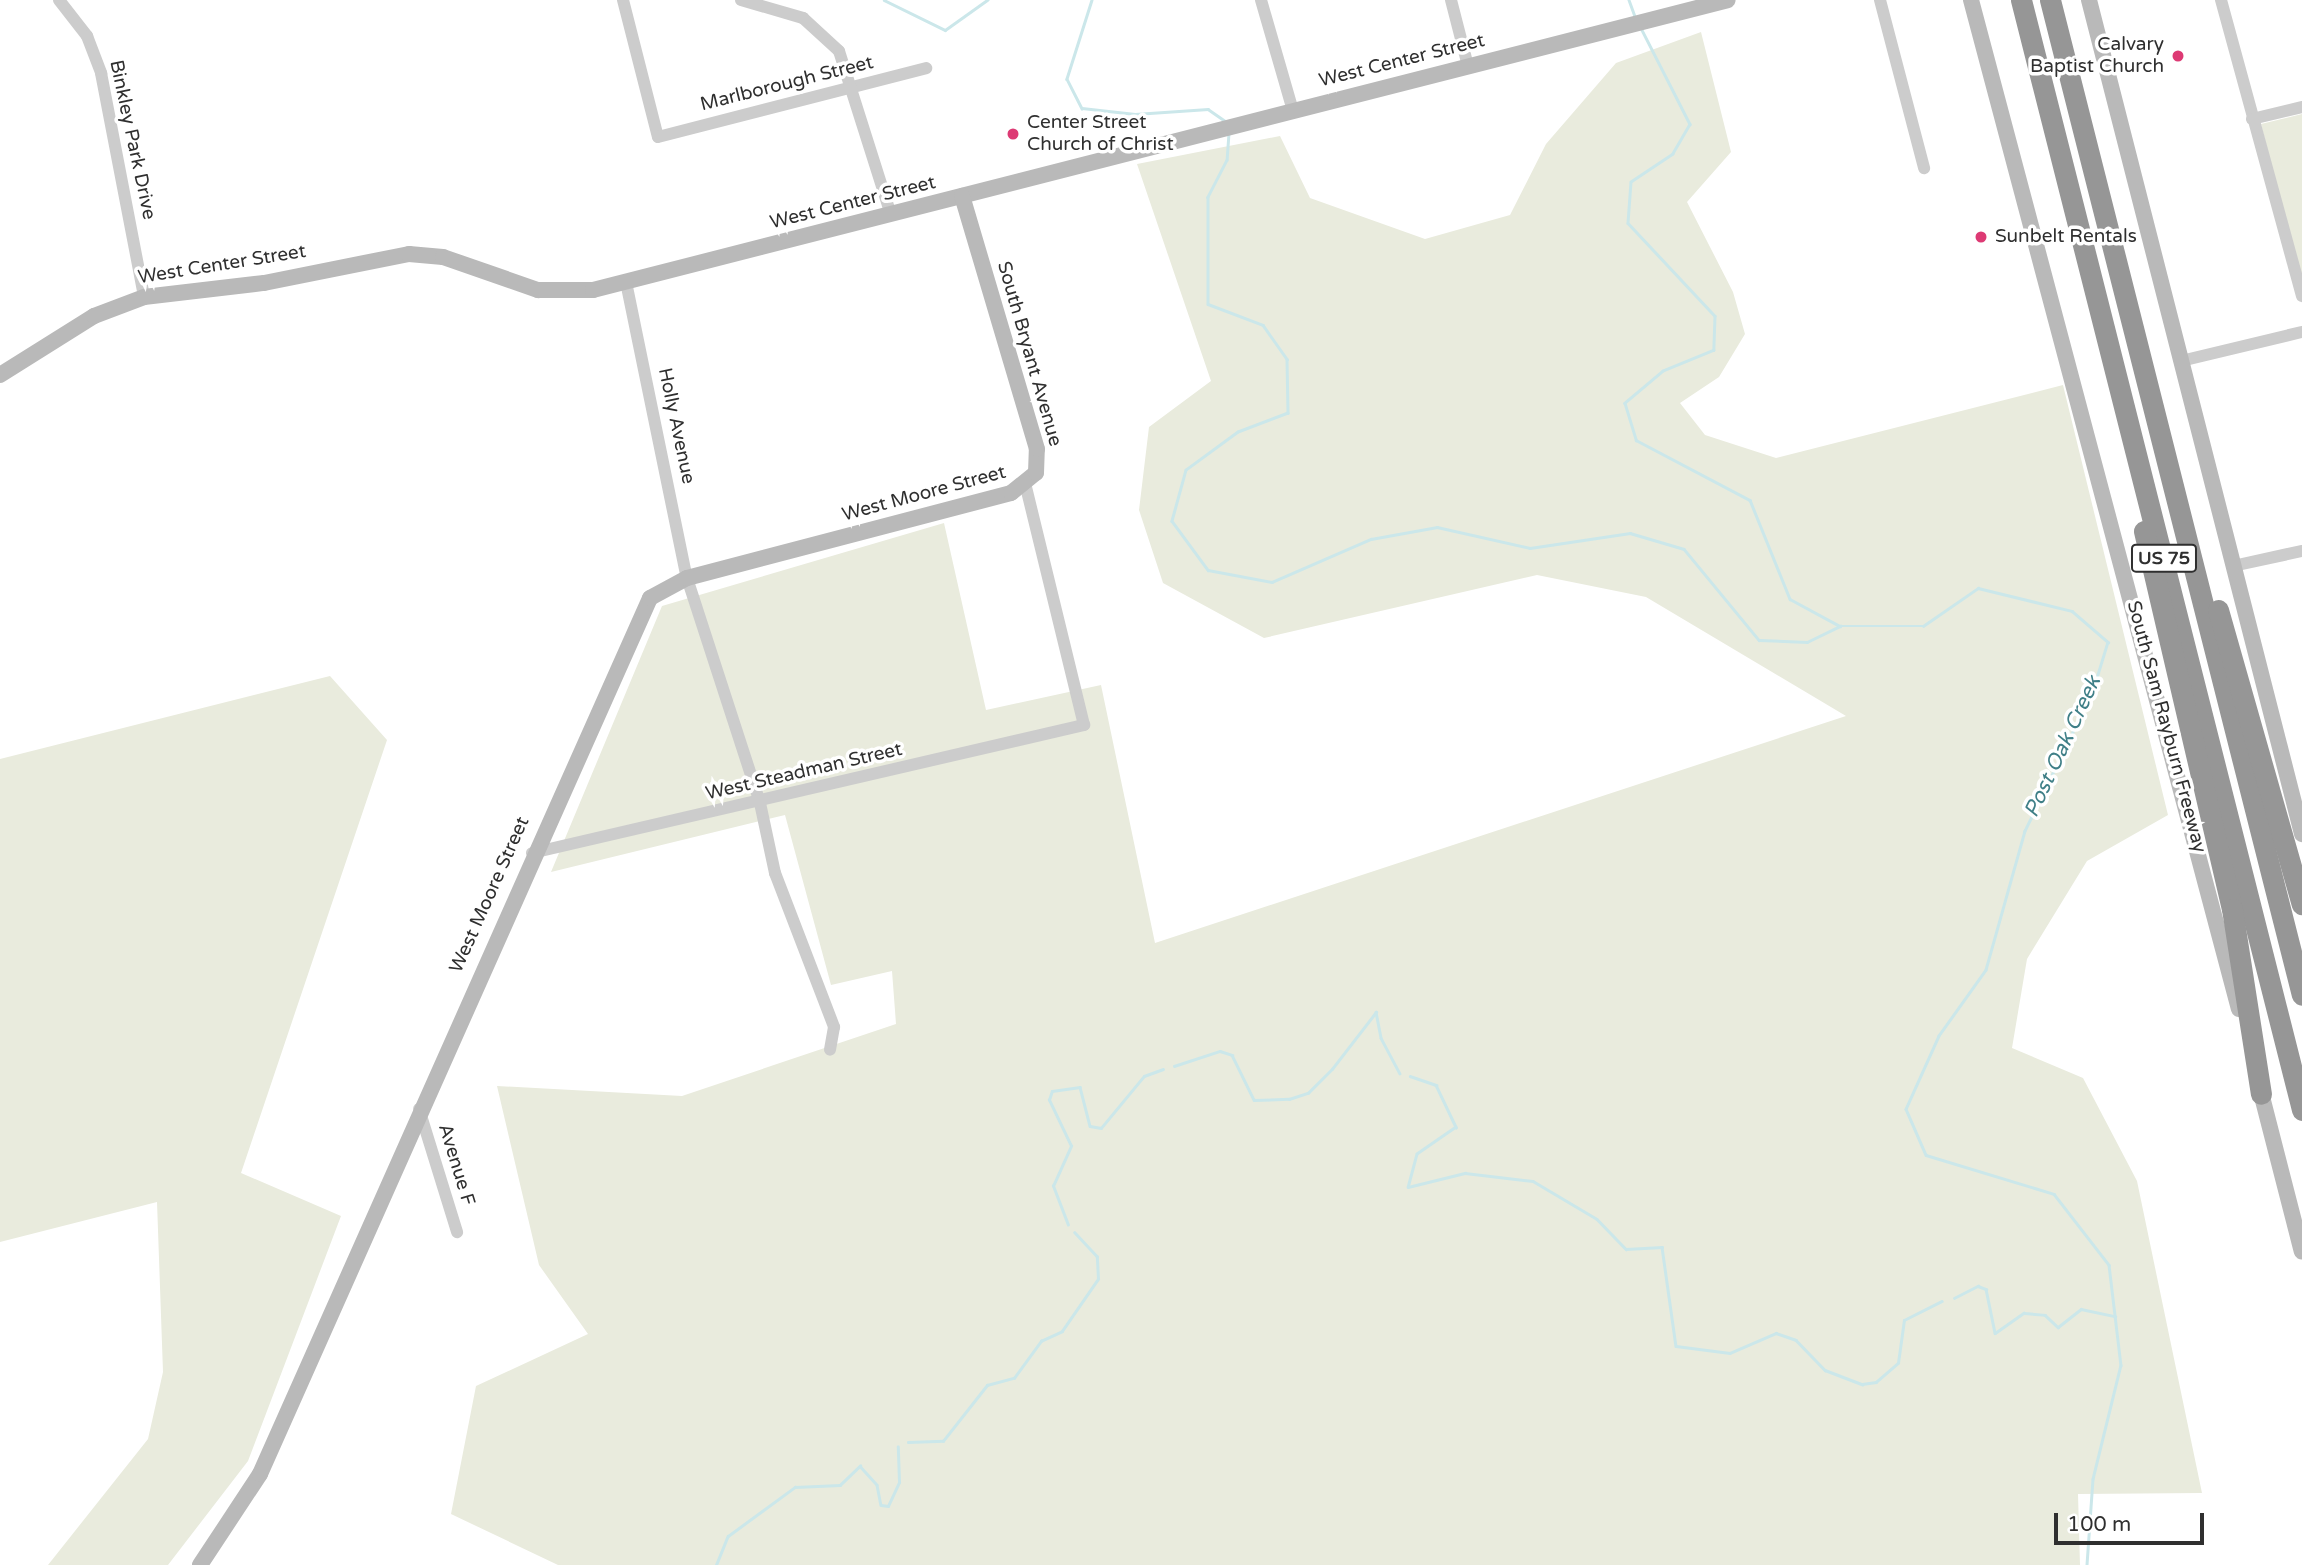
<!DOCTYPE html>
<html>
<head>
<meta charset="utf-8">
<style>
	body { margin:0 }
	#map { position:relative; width:2302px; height:1565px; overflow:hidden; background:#fff; font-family:"Varela Round",sans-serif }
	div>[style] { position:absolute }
	.green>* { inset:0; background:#e9ebdd }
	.stream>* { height:2.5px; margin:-1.25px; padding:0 1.25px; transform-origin:1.25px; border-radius:1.25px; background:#cbe7ea }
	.street>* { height:12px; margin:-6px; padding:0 6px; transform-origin:6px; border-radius:6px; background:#ccc }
	.secondary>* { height:16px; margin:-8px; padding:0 8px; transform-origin:8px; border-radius:8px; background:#b9b9b9 }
	.highway>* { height:21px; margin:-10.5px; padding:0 10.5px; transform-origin:10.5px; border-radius:10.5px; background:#969696 }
	.dots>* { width:19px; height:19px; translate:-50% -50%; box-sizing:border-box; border:4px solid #fff; border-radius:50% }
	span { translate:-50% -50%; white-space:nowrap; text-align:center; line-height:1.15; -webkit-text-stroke:7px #fff; paint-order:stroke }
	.shield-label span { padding:2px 5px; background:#fff; border:2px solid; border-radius:5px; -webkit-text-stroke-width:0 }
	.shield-label { font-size:18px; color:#2f2f2f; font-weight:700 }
	.poi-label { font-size:19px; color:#2f2f2f }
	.right { translate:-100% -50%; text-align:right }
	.left { translate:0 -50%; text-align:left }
	.street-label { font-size:19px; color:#2f2f2f }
	.water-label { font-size:21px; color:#3f7f87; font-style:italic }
	.scale { position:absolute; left:2054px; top:1513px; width:150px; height:32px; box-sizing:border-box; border:4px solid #2f2f2f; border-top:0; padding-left:9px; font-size:21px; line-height:24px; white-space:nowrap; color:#2f2f2f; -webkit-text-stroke:5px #fff; paint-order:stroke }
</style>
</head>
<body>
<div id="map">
	<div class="green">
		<i style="clip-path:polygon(1701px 32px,1731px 152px,1687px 202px,1733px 292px,1745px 334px,1719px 377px,1680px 403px,1705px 435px,1776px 458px,2063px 385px,2168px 815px,2087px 861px,2027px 959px,2012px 1048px,2083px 1078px,2137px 1181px,2202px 1493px,2078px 1494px,2080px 1565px,558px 1565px,451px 1514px,476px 1386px,588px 1334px,539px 1265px,497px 1086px,682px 1096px,896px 1024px,892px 971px,831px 985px,785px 815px,551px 872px,662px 606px,944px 523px,986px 710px,1101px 685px,1155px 943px,1846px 716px,1646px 597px,1537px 575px,1264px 638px,1163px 583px,1139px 510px,1149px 427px,1211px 381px,1137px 164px,1280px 136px,1310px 198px,1425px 239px,1510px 215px,1546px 144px,1616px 63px)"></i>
		<i style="clip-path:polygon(2302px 114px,2302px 287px,2261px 124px)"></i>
		<i style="clip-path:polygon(330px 676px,387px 740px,241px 1173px,341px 1216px,248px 1461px,168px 1565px,48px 1565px,148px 1439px,163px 1372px,157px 1202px,0 1242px,0 759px)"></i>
	</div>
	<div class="stream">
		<i style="left:884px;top:0;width:68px;rotate:26.2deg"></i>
		<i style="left:945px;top:30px;width:52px;rotate:-35.5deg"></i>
		<i style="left:1092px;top:0;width:83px;rotate:107.6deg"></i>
		<i style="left:1067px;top:79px;width:33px;rotate:63deg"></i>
		<i style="left:1082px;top:108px;width:53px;rotate:6.5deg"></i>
		<i style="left:1135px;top:114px;width:73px;rotate:-3.9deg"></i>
		<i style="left:1208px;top:109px;width:21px;rotate:35deg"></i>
		<i style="left:1629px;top:0;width:20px;rotate:70deg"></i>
		<i style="left:1641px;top:28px;width:108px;rotate:63deg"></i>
		<i style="left:1690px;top:124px;width:34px;rotate:120deg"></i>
		<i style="left:1673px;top:154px;width:50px;rotate:146.3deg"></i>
		<i style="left:1631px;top:182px;width:41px;rotate:94.2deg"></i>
		<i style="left:1628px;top:223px;width:127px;rotate:46.9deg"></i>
		<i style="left:1715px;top:316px;width:34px;rotate:92deg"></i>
		<i style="left:1714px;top:350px;width:55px;rotate:157.6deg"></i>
		<i style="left:1663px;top:371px;width:50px;rotate:139.9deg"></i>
		<i style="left:1625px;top:403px;width:39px;rotate:73deg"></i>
		<i style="left:1636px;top:440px;width:129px;rotate:27.8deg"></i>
		<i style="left:1750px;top:500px;width:107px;rotate:68deg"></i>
		<i style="left:1790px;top:599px;width:57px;rotate:28.4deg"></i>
		<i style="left:1840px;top:626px;width:83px"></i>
		<i style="left:1923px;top:626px;width:67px;rotate:-34.6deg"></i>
		<i style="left:1978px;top:588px;width:97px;rotate:13.7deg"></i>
		<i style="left:2072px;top:611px;width:48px;rotate:40.7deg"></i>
		<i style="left:2108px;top:642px;width:51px;rotate:107deg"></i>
		<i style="left:2093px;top:691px;width:156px;rotate:115.9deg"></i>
		<i style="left:2025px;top:831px;width:144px;rotate:105.7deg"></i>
		<i style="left:1986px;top:970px;width:81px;rotate:125.5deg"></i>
		<i style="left:1939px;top:1036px;width:80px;rotate:114.3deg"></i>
		<i style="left:1906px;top:1109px;width:50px;rotate:66.5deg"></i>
		<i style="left:1926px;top:1155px;width:134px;rotate:16.9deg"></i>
		<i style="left:2054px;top:1194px;width:90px;rotate:52.2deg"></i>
		<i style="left:2109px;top:1265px;width:101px;rotate:83.2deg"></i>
		<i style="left:2121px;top:1365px;width:117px;rotate:103.8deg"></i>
		<i style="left:2093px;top:1479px;width:86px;rotate:94deg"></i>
		<i style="left:1229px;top:133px;width:27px;rotate:94deg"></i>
		<i style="left:1227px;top:160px;width:42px;rotate:117.2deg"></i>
		<i style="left:1208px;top:197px;width:107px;rotate:90deg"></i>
		<i style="left:1208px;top:304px;width:59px;rotate:20.9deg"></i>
		<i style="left:1263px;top:325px;width:42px;rotate:54.8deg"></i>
		<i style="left:1287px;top:359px;width:54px;rotate:88.9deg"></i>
		<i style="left:1288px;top:413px;width:53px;rotate:159.2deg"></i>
		<i style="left:1238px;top:432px;width:64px;rotate:143.8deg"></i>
		<i style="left:1186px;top:470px;width:53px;rotate:105.4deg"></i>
		<i style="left:1172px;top:521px;width:61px;rotate:53.7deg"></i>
		<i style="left:1208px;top:570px;width:65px;rotate:10.6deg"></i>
		<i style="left:1272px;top:582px;width:108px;rotate:-23.5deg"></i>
		<i style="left:1371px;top:539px;width:67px;rotate:-10.3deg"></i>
		<i style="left:1437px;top:527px;width:95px;rotate:12.7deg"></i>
		<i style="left:1530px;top:548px;width:101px;rotate:-8.5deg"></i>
		<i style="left:1630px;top:533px;width:56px;rotate:16.5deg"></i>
		<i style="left:1684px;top:549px;width:118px;rotate:50.5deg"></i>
		<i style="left:1759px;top:640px;width:48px;rotate:2.4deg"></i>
		<i style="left:1807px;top:642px;width:37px;rotate:-26deg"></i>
		<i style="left:1174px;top:1066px;width:48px;rotate:-18.1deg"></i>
		<i style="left:1220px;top:1051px;width:13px;rotate:18deg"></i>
		<i style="left:1232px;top:1055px;width:50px;rotate:63.9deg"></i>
		<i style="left:1254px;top:1100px;width:35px;rotate:-2deg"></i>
		<i style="left:1289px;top:1099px;width:20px;rotate:-18deg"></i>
		<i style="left:1308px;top:1093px;width:34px;rotate:-45deg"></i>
		<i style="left:1332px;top:1069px;width:72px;rotate:-52.3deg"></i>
		<i style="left:1376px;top:1012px;width:26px;rotate:79deg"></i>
		<i style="left:1381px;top:1038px;width:40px;rotate:62deg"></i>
		<i style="left:1410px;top:1076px;width:28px;rotate:19deg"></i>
		<i style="left:1436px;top:1085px;width:47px;rotate:64.5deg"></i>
		<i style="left:1456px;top:1127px;width:47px;rotate:145.3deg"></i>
		<i style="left:1417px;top:1154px;width:34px;rotate:105deg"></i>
		<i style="left:1408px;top:1187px;width:59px;rotate:-13.8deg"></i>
		<i style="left:1465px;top:1173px;width:68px;rotate:6.7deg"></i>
		<i style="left:1533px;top:1181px;width:74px;rotate:30.7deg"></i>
		<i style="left:1597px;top:1219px;width:42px;rotate:46deg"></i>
		<i style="left:1626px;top:1249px;width:36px;rotate:-3deg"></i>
		<i style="left:1662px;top:1247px;width:100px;rotate:82deg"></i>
		<i style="left:1676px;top:1346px;width:54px;rotate:7.4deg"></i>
		<i style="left:1730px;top:1353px;width:50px;rotate:-23.5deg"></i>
		<i style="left:1776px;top:1333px;width:21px;rotate:19deg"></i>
		<i style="left:1796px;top:1340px;width:42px;rotate:46deg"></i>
		<i style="left:1825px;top:1370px;width:40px;rotate:21deg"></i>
		<i style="left:1862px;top:1384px;width:14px;rotate:-8deg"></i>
		<i style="left:1876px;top:1382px;width:29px;rotate:-41deg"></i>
		<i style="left:1898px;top:1363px;width:43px;rotate:-82.1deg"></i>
		<i style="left:1904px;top:1320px;width:42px;rotate:-26.6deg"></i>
		<i style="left:1068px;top:1225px;width:42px;rotate:-111deg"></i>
		<i style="left:1053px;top:1186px;width:44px;rotate:-65.8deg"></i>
		<i style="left:1071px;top:1146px;width:51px;rotate:-115.6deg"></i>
		<i style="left:1049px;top:1100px;width:9px;rotate:-72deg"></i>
		<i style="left:1052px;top:1091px;width:28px;rotate:-8deg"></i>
		<i style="left:1080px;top:1087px;width:40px;rotate:75.6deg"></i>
		<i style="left:1090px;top:1126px;width:11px;rotate:10deg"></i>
		<i style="left:1101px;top:1128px;width:67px;rotate:-50.4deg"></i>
		<i style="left:1144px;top:1076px;width:20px;rotate:-20deg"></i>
		<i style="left:1954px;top:1298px;width:27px;rotate:-27deg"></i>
		<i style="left:1978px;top:1286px;width:9px;rotate:21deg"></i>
		<i style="left:1986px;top:1289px;width:45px;rotate:78.4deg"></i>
		<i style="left:1995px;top:1333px;width:35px;rotate:-35deg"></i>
		<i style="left:2024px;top:1313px;width:21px;rotate:5deg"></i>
		<i style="left:2045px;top:1315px;width:18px;rotate:43deg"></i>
		<i style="left:2058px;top:1327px;width:29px;rotate:-38deg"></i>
		<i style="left:2081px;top:1309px;width:35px;rotate:12deg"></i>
		<i style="left:908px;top:1442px;width:35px;rotate:-2deg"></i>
		<i style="left:943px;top:1441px;width:71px;rotate:-51.8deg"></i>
		<i style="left:987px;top:1385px;width:28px;rotate:-15deg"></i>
		<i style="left:1014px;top:1378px;width:46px;rotate:-53.9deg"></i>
		<i style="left:1041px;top:1341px;width:23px;rotate:-25deg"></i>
		<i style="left:1062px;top:1331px;width:63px;rotate:-55.3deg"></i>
		<i style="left:1098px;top:1279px;width:22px;rotate:-93deg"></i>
		<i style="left:1097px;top:1257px;width:33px;rotate:-133deg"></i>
		<i style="left:716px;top:1565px;width:31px;rotate:-68deg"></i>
		<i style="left:728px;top:1536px;width:83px;rotate:-36.2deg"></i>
		<i style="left:795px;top:1487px;width:45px;rotate:-2.5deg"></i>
		<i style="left:840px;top:1485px;width:28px;rotate:-44deg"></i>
		<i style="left:860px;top:1466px;width:25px;rotate:48deg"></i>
		<i style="left:877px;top:1485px;width:20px;rotate:79deg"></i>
		<i style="left:881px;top:1505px;width:7px;rotate:8deg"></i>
		<i style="left:888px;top:1506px;width:26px;rotate:-65deg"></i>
		<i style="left:899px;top:1482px;width:35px;rotate:-92deg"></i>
	</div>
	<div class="street">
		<i style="left:59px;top:0;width:46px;rotate:52.1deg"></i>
		<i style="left:87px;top:36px;width:40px;rotate:69deg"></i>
		<i style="left:101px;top:73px;width:228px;rotate:79.1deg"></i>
		<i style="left:623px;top:0;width:141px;rotate:75.7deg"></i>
		<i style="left:658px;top:137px;width:277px;rotate:-14.4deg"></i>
		<i style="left:741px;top:0;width:65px;rotate:16.2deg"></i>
		<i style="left:803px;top:18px;width:49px;rotate:42.5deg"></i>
		<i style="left:839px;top:51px;width:172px;rotate:72.4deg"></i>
		<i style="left:1261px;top:0;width:116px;rotate:73.9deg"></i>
		<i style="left:1451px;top:0;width:68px;rotate:75.6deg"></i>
		<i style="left:1880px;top:0;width:174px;rotate:75.3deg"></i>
		<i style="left:2221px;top:0;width:307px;rotate:74.7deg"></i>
		<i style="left:2252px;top:119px;width:51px;rotate:-13.5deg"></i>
		<i style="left:626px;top:282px;width:302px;rotate:78.4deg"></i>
		<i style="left:687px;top:578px;width:237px;rotate:72deg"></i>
		<i style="left:760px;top:803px;width:72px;rotate:77.9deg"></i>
		<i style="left:775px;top:873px;width:165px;rotate:69deg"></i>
		<i style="left:834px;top:1027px;width:23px;rotate:100deg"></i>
		<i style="left:2181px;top:361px;width:124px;rotate:-13.5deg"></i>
		<i style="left:2233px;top:566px;width:71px;rotate:-12.3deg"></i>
		<i style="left:532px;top:853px;width:567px;rotate:-13.06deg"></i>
		<i style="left:1084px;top:725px;width:245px;rotate:-103.7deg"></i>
		<i style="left:419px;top:1109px;width:129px;rotate:72.8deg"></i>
	</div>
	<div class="secondary">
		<i style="left:1971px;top:0;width:1044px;rotate:75.13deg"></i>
		<i style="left:2089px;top:0;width:861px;rotate:75.67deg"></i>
		<i style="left:0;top:375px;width:111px;rotate:-32.1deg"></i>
		<i style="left:94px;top:316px;width:53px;rotate:-20.8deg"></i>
		<i style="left:144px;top:297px;width:121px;rotate:-6.7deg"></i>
		<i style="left:264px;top:283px;width:148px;rotate:-11.3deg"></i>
		<i style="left:409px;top:254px;width:34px;rotate:5deg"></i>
		<i style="left:443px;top:257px;width:101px;rotate:19.2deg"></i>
		<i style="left:538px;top:290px;width:55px"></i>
		<i style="left:593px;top:290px;width:1171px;rotate:-14.33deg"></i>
		<i style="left:2259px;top:1085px;width:172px;rotate:75.6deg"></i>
		<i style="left:200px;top:1565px;width:109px;rotate:-56.6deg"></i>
		<i style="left:260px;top:1474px;width:959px;rotate:-66deg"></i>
		<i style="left:650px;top:598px;width:42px;rotate:-28.4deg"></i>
		<i style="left:687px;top:578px;width:335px;rotate:-14.7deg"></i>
		<i style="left:1011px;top:493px;width:32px;rotate:-39deg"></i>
		<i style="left:1036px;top:473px;width:24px;rotate:-88deg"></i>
		<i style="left:1037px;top:449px;width:264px;rotate:-106.5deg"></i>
	</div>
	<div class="highway">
		<i style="left:2021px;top:0;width:1145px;rotate:75.79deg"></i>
		<i style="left:2050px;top:0;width:1026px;rotate:75.79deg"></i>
		<i style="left:2144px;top:531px;width:388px;rotate:76.9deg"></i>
		<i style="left:2232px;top:909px;width:187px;rotate:81.1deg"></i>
		<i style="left:2218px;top:610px;width:306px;rotate:74.1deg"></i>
	</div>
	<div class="dots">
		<i style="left:2178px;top:56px;background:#dd3a74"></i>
		<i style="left:1013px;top:134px;background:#dd3a74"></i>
		<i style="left:1981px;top:237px;background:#dd3a74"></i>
	</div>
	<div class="shield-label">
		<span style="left:2164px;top:558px">US 75</span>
	</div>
	<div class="poi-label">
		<span class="right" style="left:2164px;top:56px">Calvary<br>Baptist Church</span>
		<span class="left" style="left:1027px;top:134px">Center Street<br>Church of Christ</span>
		<span class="left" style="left:1995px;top:237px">Sunbelt Rentals</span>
	</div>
	<div class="street-label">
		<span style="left:1402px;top:61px;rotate:-14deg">West Center Street</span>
		<span style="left:787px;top:84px;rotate:-14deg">Marlborough Street</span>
		<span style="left:132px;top:140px;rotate:78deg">Binkley Park Drive</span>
		<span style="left:853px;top:203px;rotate:-14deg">West Center Street</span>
		<span style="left:222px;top:265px;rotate:-9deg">West Center Street</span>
		<span style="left:1029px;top:354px;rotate:74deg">South Bryant Avenue</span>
		<span style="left:676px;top:426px;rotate:78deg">Holly Avenue</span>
		<span style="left:924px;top:494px;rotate:-15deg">West Moore Street</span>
		<span style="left:2166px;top:727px;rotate:75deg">South Sam Rayburn Freeway</span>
		<span style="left:804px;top:772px;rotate:-13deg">West Steadman Street</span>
		<span style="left:490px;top:895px;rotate:-66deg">West Moore Street</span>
		<span style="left:456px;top:1165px;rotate:73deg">Avenue F</span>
	</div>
	<div class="water-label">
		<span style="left:2063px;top:747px;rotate:-65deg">Post Oak Creek</span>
	</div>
	<div class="scale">100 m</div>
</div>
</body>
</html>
